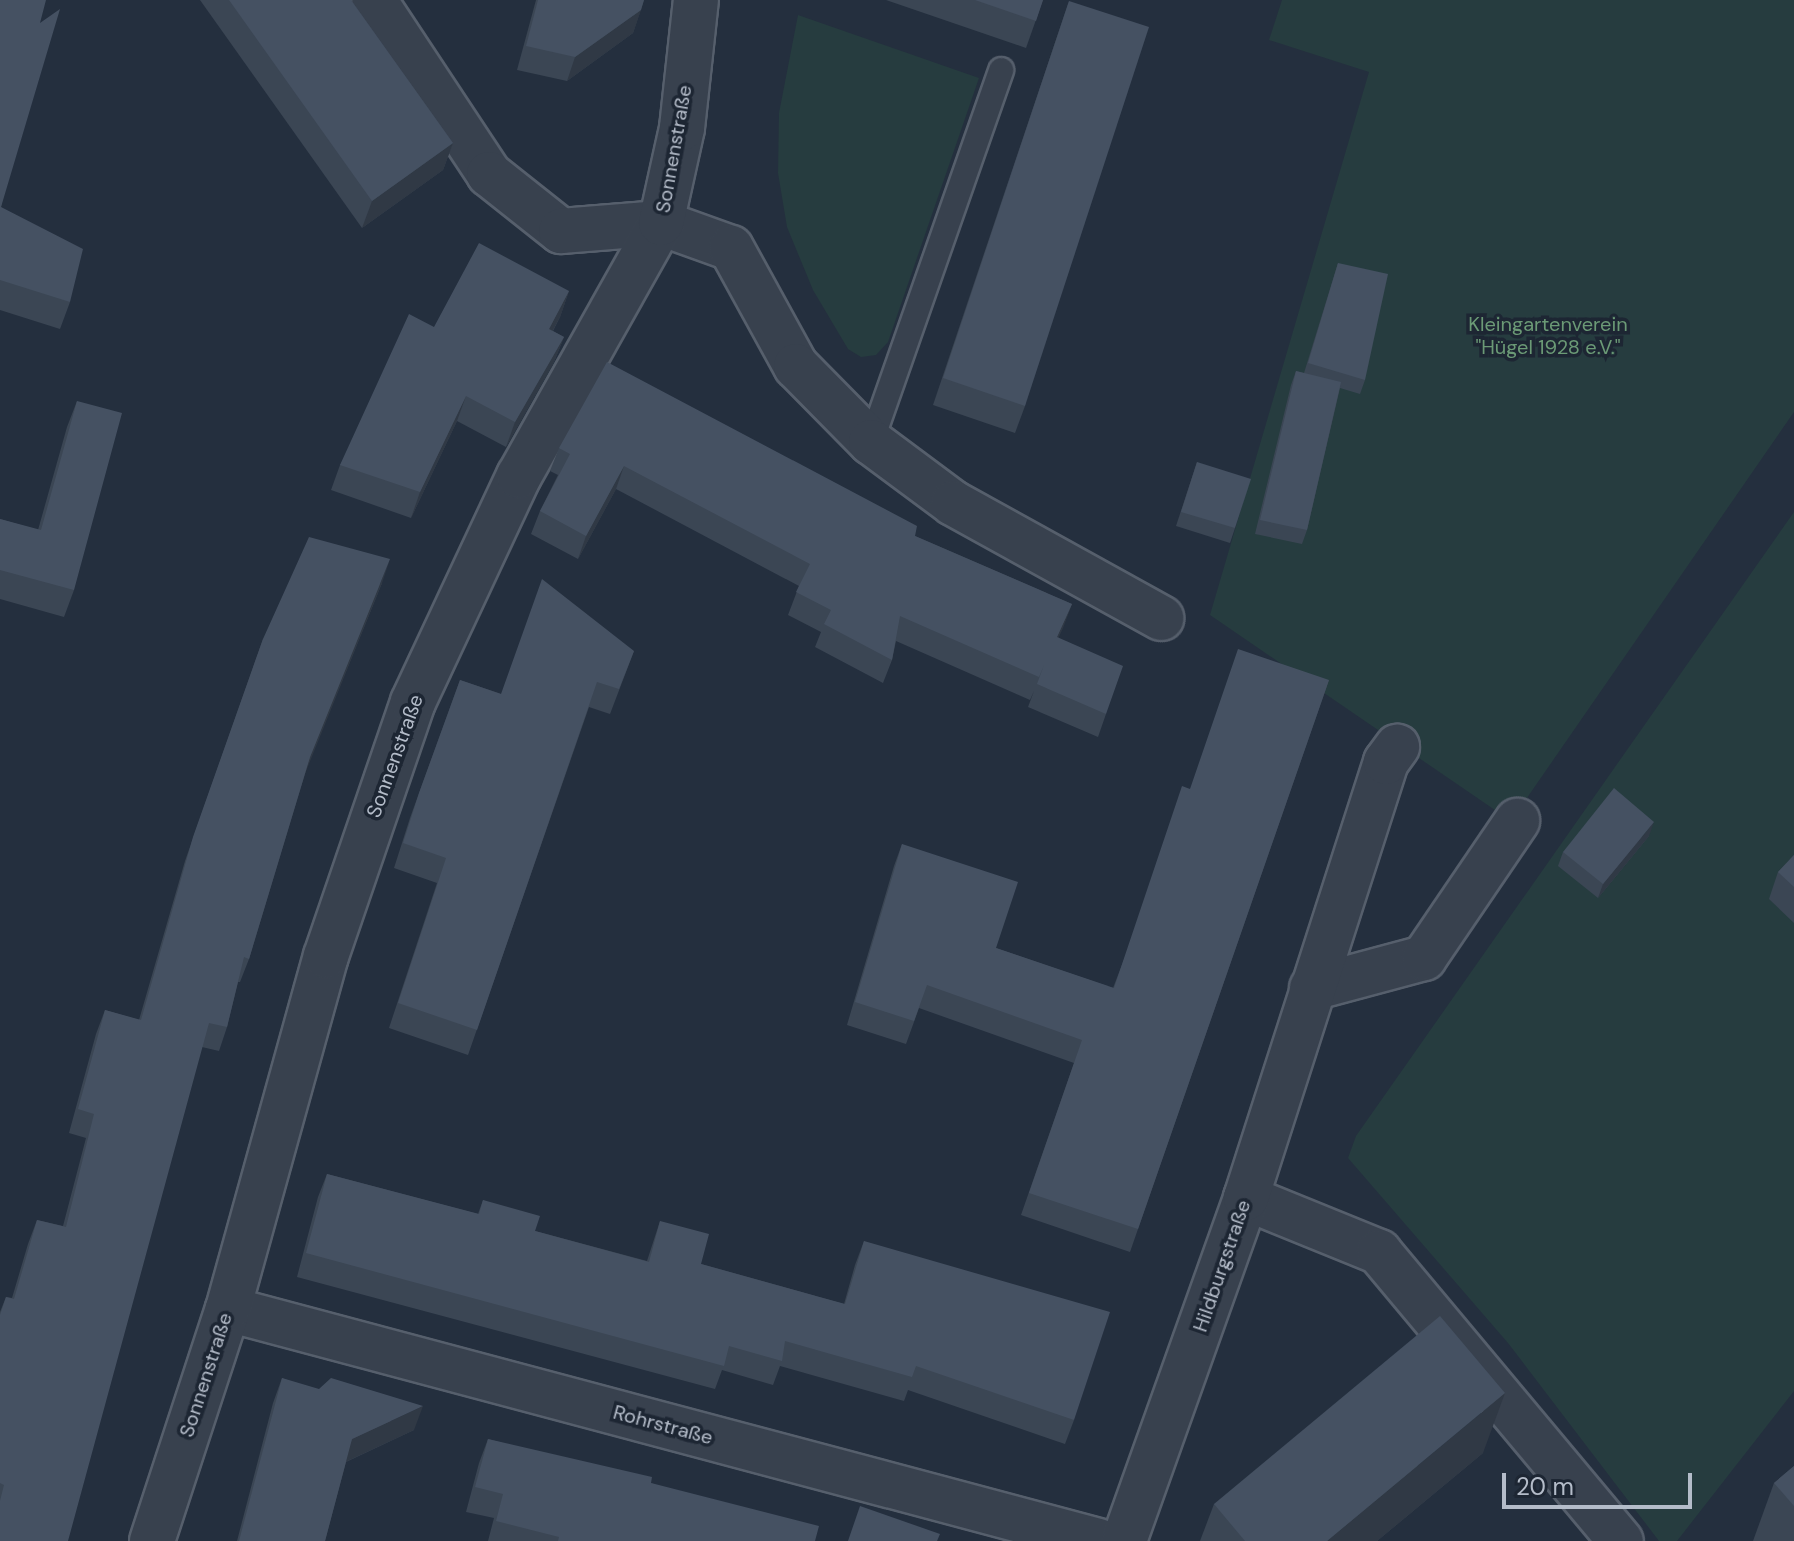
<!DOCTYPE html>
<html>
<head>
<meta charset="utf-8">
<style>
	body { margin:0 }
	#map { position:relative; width:1794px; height:1541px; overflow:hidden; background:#242f3e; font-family:"DM Sans",sans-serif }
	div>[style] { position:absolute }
	.green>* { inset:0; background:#263c3f }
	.roads { filter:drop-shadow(2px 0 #565f6c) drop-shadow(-2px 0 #565f6c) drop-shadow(0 2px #565f6c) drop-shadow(0 -2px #565f6c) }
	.lane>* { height:24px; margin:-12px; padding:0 12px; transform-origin:12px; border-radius:12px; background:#38414e }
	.street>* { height:44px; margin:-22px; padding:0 22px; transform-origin:22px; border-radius:22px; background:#38414e }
	.wall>* { inset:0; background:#3b4654 }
	.shaded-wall>* { inset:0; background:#303945 }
	.building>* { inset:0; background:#455162 }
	span { translate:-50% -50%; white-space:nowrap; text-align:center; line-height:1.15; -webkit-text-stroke:7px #1d2633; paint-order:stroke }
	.street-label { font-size:20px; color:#b4bcc9 }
	.park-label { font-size:20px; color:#6b9a76 }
	.scale { position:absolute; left:1502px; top:1473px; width:190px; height:36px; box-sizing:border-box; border:4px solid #b4bcc9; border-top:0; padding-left:10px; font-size:24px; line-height:28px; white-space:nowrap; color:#b4bcc9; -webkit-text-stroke:6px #1d2633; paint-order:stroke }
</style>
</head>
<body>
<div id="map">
	<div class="green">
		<i style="clip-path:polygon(1282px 0,1794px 0,1794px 412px,1511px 821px,1210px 615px,1369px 72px,1269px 40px)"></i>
		<i style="clip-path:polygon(798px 15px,979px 78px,888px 342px,876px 355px,861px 357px,848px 349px,813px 290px,787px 227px,778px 173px,779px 113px)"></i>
		<i style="clip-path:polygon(1794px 512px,1794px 1391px,1677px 1541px,1659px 1541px,1508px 1343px,1348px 1158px,1356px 1136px)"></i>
	</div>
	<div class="roads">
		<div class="lane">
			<i style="left:871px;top:442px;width:394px;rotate:-70.7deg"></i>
		</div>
		<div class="street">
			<i style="left:374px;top:0;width:209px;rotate:56.5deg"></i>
			<i style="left:489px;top:174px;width:92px;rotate:38.4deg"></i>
			<i style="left:561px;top:231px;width:100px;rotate:-4.6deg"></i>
			<i style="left:661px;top:223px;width:74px;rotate:19.7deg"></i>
			<i style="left:731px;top:248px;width:135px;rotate:61.2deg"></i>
			<i style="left:796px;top:366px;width:107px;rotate:45.4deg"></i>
			<i style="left:871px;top:442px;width:102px;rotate:36.6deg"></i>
			<i style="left:953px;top:503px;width:238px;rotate:28.9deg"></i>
			<i style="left:1312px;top:988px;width:116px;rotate:-15deg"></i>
			<i style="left:1424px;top:958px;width:166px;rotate:-55.8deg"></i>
			<i style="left:1246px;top:1198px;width:144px;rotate:22.1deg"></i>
			<i style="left:1379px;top:1252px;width:377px;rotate:50.1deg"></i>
			<i style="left:228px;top:1309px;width:901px;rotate:14.92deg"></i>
			<i style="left:152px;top:1541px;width:244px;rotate:-71.9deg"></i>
			<i style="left:228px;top:1309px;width:366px;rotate:-74.5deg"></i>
			<i style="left:326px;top:956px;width:268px;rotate:-71.1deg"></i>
			<i style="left:413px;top:702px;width:250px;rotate:-64.9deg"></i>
			<i style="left:519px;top:476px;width:290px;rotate:-60.7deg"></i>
			<i style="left:661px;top:223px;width:97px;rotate:-77.5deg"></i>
			<i style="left:682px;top:128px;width:129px;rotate:-83.8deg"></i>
			<i style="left:1124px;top:1541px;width:364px;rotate:-70.4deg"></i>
			<i style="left:1246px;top:1198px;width:458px;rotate:-72.2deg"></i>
			<i style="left:1386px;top:762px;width:19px;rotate:-54deg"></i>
		</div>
	</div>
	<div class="wall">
		<i style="clip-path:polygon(0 0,40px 23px,1px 207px,70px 302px,60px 329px,0 310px)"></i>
		<i style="clip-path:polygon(200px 0,351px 0,453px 143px,443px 170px,362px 228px)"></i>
		<i style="clip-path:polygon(536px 0,644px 0,633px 33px,567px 81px,517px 70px)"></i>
		<i style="clip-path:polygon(886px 0,1043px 0,1026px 48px)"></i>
		<i style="clip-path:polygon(1069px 1px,1025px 406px,1015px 433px,933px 405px)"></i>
		<i style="clip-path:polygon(1338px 263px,1365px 380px,1360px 394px,1340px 388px,1307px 530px,1302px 544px,1255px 534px,1291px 385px,1296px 371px,1304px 373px)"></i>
		<i style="clip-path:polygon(569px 291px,560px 317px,553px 331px,564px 337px,554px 362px,506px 447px,457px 421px,411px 518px,331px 490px,340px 465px,434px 327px)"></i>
		<i style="clip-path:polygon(77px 401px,74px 590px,64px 617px,0 599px,0 519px,38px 530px,67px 427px)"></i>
		<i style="clip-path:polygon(559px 448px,915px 536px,1072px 604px,1058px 638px,1106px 714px,1098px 737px,1028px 707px,1034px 691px,1030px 700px,896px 641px,892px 660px,883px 683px,815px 647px,821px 632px,788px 615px,799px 586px,616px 489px,578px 559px,531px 534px,540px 511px,558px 475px,550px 471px)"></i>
		<i style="clip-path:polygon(1197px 462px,1235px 528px,1230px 543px,1176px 526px)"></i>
		<i style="clip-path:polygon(382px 583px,307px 767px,249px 959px,240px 982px,238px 982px,227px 1027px,219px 1051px,202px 1047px,0 1541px,0 1312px,6px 1297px,12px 1298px,28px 1244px,37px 1220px,63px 1226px,86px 1138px,69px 1133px,96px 1034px,105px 1010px,139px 1020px,185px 861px,263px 639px)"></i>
		<i style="clip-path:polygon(634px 651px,610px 714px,589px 707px,468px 1055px,389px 1028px,437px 883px,394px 868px,410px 818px,460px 680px,501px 694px)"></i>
		<i style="clip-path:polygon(1329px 680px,1130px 1252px,1021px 1215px,1074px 1063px,919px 1008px,906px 1044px,847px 1025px,894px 866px,902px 844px,996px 948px,1113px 988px,1190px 789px)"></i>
		<i style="clip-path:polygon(1649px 836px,1598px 898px,1558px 866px,1563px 852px)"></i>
		<i style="clip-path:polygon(1794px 855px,1794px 923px,1769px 899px,1778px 872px)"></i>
		<i style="clip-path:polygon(327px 1174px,478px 1214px,483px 1200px,535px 1231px,647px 1261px,660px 1221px,701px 1264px,844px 1304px,855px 1265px,864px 1241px,1074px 1420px,1065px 1444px,908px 1390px,904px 1401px,780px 1366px,773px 1385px,722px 1370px,715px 1389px,297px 1277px,318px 1197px)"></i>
		<i style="clip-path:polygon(282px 1378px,414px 1430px,346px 1462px,325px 1541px,237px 1541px,273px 1403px)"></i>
		<i style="clip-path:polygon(488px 1439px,651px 1483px,815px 1541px,488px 1541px,494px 1518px,466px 1512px,479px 1463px)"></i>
		<i style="clip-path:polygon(1483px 1453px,1377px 1541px,1200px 1541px,1214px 1504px)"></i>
		<i style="clip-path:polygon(1794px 1466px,1794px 1541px,1753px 1541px,1774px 1483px)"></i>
	</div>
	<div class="shaded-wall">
		<i style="clip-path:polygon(641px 10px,633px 33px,567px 81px,575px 57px)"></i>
		<i style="clip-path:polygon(453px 143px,443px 170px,362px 228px,372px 201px)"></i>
		<i style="clip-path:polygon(569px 291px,560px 317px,540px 354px,549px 329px)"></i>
		<i style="clip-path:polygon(564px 337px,554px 362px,506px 447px,515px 422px)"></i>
		<i style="clip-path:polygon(466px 396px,457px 421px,411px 518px,420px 492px)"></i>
		<i style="clip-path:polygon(624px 466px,616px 489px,578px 559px,586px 536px)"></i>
		<i style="clip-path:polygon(390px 559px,382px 583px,302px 781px,310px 757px)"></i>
		<i style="clip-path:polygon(1072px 604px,1063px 628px,1048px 660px,1057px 637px)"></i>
		<i style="clip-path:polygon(1654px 822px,1649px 836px,1598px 898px,1603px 884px)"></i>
		<i style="clip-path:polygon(1505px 1393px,1483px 1453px,1377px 1541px,1327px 1541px)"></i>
		<i style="clip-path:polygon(423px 1406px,414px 1430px,343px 1463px,352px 1439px)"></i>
	</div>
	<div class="building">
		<i style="clip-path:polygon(0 0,46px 0,40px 23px,60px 9px,1px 207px,83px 249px,70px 302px,0 280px)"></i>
		<i style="clip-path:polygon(229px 0,351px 0,453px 143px,372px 201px)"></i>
		<i style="clip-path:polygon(538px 0,644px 0,641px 10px,575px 57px,526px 46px)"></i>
		<i style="clip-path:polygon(975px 0,1043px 0,1036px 21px)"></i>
		<i style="clip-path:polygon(1069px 1px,1149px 27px,1025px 406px,943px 378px)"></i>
		<i style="clip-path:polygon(479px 243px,569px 291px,549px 329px,564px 337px,515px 422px,466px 396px,420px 492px,340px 465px,409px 314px,434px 327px)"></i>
		<i style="clip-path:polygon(1338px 263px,1388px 274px,1365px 380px,1308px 363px)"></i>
		<i style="clip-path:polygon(607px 362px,917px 526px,915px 536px,1072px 604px,1057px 637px,1123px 666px,1106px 714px,1037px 684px,1044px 665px,1039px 677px,900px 616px,892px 660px,824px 624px,831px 610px,796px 592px,810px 564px,624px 466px,586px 536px,540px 511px,570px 454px,559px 448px)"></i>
		<i style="clip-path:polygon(1296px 371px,1341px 382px,1307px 530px,1260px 520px)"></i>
		<i style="clip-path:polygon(77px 401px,122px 413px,74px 590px,0 570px,0 519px,41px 530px)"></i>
		<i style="clip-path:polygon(1197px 462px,1251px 479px,1235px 528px,1181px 512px)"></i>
		<i style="clip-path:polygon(309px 537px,390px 559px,310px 757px,249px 959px,244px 957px,227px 1027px,209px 1023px,68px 1541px,0 1541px,0 1501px,4px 1485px,0 1483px,0 1315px,6px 1297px,14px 1299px,37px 1220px,66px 1227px,94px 1114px,78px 1109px,105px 1010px,141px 1020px,193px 837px,263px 639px)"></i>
		<i style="clip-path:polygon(542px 579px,634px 651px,619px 689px,597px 682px,477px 1030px,398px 1003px,446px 858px,403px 843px,419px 793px,460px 680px,501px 694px)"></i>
		<i style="clip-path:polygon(1238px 649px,1329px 680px,1138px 1229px,1029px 1193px,1082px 1040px,927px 985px,914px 1021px,855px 1002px,902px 844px,1018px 882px,996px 948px,1114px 988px,1182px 786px,1190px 789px)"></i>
		<i style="clip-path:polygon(1614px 788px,1654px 822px,1603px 884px,1563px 852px)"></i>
		<i style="clip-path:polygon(1794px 855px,1794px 887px,1778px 872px)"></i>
		<i style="clip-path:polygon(327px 1174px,479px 1214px,483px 1200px,540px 1216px,535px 1231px,649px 1262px,660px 1221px,709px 1234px,701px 1264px,845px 1304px,864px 1241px,1110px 1312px,1074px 1420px,916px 1366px,912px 1377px,785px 1341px,782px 1361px,729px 1346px,724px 1366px,306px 1253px)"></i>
		<i style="clip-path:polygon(1440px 1316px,1505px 1393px,1327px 1541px,1245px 1541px,1214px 1504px)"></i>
		<i style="clip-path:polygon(282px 1378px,319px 1389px,331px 1378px,423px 1406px,352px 1439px,325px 1541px,239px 1541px)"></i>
		<i style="clip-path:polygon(488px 1439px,652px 1477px,651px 1483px,819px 1526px,815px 1541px,558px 1541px,559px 1537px,496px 1521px,503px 1494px,475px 1487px)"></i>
		<i style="clip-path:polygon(1794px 1466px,1794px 1506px,1774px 1483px)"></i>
		<i style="clip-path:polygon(860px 1506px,940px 1534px,937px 1541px,848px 1541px)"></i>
	</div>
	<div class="street-label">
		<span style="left:674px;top:149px;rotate:-80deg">Sonnenstraße</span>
		<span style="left:395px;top:756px;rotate:-70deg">Sonnenstraße</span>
		<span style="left:1222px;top:1266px;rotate:-71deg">Hildburgstraße</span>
		<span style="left:206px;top:1375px;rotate:-72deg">Sonnenstraße</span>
		<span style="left:663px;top:1425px;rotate:15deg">Rohrstraße</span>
	</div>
	<div class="park-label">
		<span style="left:1548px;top:336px">Kleingartenverein<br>"Hügel 1928 e.V."</span>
	</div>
	<div class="scale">20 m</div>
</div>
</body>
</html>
